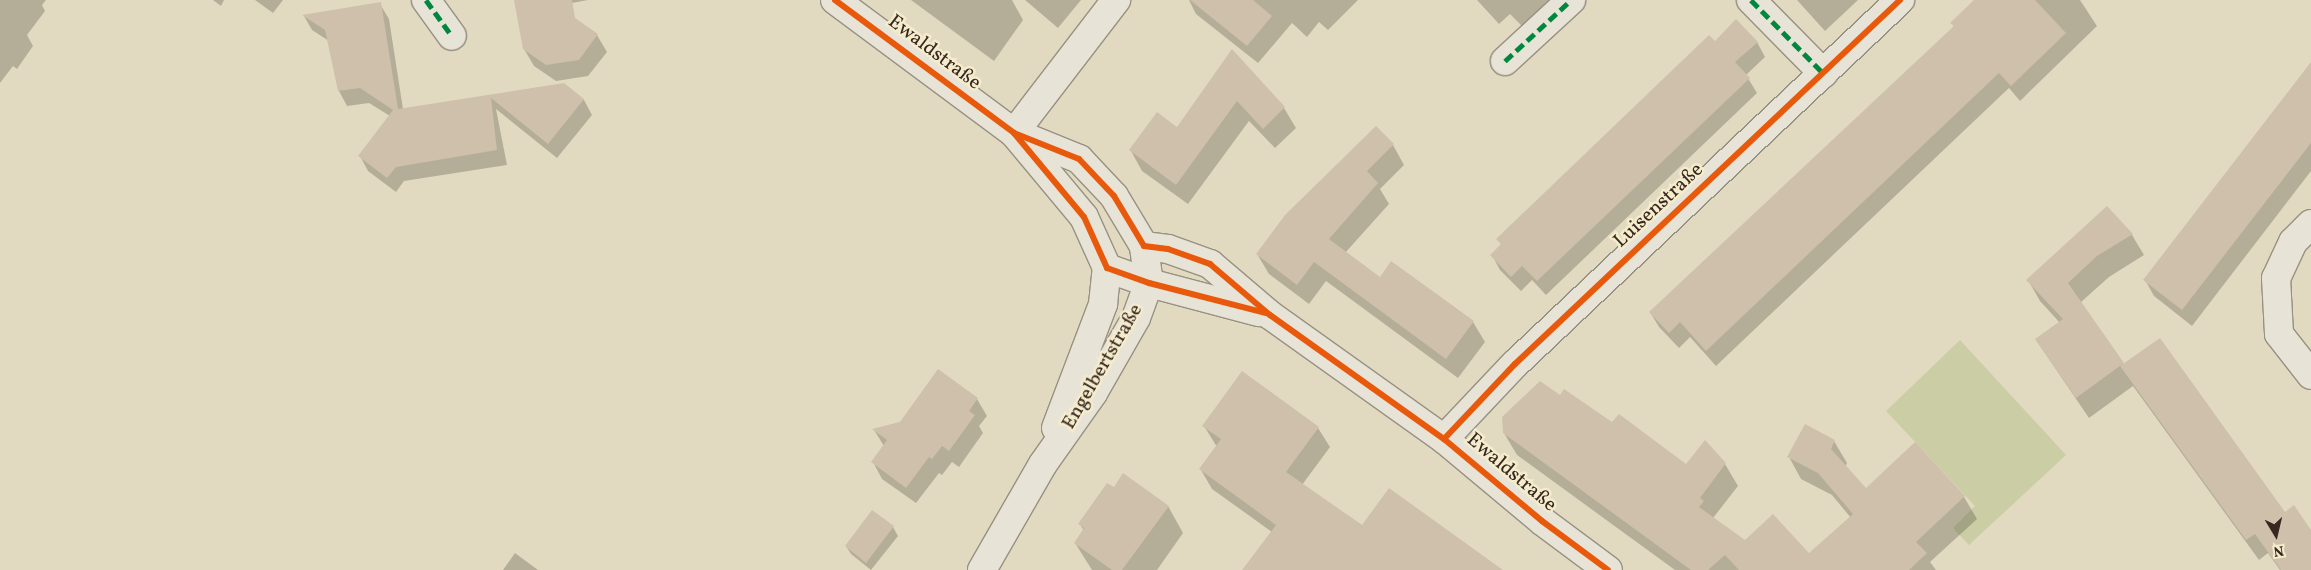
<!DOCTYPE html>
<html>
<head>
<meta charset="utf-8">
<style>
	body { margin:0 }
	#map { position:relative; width:2311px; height:570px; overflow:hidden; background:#e2dac0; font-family:Vollkorn,serif }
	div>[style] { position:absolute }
	.green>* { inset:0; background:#cbcda4 }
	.shadow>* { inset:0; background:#0003 }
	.building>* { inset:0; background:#cec0ab }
	.roads { filter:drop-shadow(1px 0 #979181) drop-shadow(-1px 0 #979181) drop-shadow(0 1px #979181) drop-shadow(0 -1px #979181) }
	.street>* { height:28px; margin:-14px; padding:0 14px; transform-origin:14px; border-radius:14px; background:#e7e3d6 }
	.secondary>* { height:28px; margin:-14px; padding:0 14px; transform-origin:14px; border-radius:14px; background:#e7e3d6 }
	.quiet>* { height:5px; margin-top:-2.5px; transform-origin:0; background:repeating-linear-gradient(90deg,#00873e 0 10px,transparent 0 15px) }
	.cycleway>* { height:6px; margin:-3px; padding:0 3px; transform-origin:3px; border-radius:3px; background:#e8590c }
	span { translate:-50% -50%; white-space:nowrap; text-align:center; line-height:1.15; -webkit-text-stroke:5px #f5eccd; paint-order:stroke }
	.street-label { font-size:20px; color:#36271f }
	.north { position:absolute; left:2251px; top:510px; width:50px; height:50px; -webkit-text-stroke:4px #f5eccd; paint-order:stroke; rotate:171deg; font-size:14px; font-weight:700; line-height:20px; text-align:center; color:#36271f }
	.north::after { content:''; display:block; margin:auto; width:18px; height:22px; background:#36271f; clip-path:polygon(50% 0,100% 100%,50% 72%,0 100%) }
</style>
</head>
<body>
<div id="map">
	<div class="green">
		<i style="clip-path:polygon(1960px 340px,2066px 455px,1969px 545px,1953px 528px,1975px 506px,1886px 411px)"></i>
	</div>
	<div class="shadow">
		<i style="clip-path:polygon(0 0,46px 0,42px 5px,45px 11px,27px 35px,33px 46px,17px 69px,13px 66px,0 83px)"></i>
		<i style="clip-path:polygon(213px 0,224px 0,221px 6px)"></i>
		<i style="clip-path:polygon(255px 0,283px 0,273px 13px)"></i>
		<i style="clip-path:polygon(515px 0,588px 0,556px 6px,597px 35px,607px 52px,588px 76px,556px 81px,534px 66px,524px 49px)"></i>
		<i style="clip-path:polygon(911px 0,1012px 0,1023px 20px,994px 61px)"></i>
		<i style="clip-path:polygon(1025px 0,1081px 0,1058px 28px)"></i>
		<i style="clip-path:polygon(1189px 0,1358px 0,1328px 30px,1319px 22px,1307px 37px,1292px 23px,1258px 63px,1196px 14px)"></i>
		<i style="clip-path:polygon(1477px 0,1561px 0,1528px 32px,1510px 14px,1499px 24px)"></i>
		<i style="clip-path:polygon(1797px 0,1858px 0,1825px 31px)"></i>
		<i style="clip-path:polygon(1976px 0,2080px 0,2097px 26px,2020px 101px,2009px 88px,1716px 366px,1690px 337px,1679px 348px,1659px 327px,1650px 312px,1954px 27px,1952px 23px)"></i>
		<i style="clip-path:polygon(380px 4px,389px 19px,403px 109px,564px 84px,584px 100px,592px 115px,557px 158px,496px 109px,507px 165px,404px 181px,396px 192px,368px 171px,360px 156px,390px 116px,369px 103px,347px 106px,339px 91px,329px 41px,312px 30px,304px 16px)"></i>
		<i style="clip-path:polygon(1757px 42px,1765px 57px,1746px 75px,1757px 93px,1546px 295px,1532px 280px,1521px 291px,1500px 270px,1492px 255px,1502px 246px,1498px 239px)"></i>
		<i style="clip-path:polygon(1233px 51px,1284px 108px,1296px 128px,1275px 148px,1249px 121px,1188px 204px,1142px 171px,1131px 151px,1177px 128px)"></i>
		<i style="clip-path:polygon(2311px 64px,2311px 171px,2192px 326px,2154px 296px,2145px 280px)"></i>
		<i style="clip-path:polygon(1393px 145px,1404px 165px,1380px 189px,1389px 204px,1345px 253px,1380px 278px,1391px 263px,1473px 322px,1485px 342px,1458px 378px,1326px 281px,1309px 304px,1269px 274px,1257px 254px)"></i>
		<i style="clip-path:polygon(2107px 208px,2132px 235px,2144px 255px,2109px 277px,2080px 303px,2124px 365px,2285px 514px,2311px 532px,2311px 570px,2280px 570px,2268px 553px,2259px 560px,2133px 386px,2089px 418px,2036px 340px,2060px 323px,2040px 301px,2028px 280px)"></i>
		<i style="clip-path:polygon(1560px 397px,1686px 466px,1705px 442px,1725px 464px,1738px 486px,1713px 518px,1745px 542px,1809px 555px,1851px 518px,1832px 495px,1801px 479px,1789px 457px,1805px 426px,1834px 441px,1847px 463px,1845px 467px,1866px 490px,1964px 497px,1977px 519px,1930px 562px,1936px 570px,1675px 570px,1517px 455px,1504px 433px)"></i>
		<i style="clip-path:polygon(977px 399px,987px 416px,979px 426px,983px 433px,959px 467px,952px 462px,942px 475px,939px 473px,916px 503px,882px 479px,873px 462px,884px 446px,874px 430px)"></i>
		<i style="clip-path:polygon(1204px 426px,1318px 428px,1330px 447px,1302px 485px,1363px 526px,1501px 570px,1244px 570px,1272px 532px,1212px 489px,1201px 470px,1217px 447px)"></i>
		<i style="clip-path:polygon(1114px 489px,1168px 506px,1183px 533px,1157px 570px,1092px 570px,1075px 543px,1084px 531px,1080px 524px)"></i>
		<i style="clip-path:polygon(872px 512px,893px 527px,898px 536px,871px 570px,851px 554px,846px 546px)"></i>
		<i style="clip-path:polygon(515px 553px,538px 570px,503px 570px)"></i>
	</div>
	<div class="building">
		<i style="clip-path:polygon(514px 0,572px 0,575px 18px,598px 34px,579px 60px,546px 65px,523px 49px)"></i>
		<i style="clip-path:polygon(1190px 0,1253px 0,1272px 16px,1247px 46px)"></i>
		<i style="clip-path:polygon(1974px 0,2035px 0,2066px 33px,2011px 86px,1999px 73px,1706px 351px,1680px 322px,1669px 333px,1649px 312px,1954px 26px,1950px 23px)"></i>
		<i style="clip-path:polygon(381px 2px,398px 109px,564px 83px,584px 99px,548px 144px,491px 98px,497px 150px,396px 167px,387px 178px,358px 156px,393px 110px,360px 88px,338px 91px,325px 30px,302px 15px)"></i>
		<i style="clip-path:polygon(1736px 19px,1758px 42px,1735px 62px,1750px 78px,1537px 281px,1522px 266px,1511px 277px,1490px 255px,1501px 244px,1496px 239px,1709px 35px,1715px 41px)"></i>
		<i style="clip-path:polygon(1232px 49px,1285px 107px,1263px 129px,1237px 101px,1176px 185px,1129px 150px,1157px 112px,1177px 127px)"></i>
		<i style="clip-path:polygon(2311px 62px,2311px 143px,2182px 310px,2143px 280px)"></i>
		<i style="clip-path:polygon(1376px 126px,1394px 144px,1367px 171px,1378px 183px,1329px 239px,1380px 277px,1391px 261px,1474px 321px,1446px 359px,1314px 262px,1297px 285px,1256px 254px,1285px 215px)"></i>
		<i style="clip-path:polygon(2107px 206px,2133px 234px,2097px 256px,2068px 283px,2124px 363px,2076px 398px,2035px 339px,2063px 319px,2026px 280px)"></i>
		<i style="clip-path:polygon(2160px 338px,2285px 512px,2294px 505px,2311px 530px,2311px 570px,2281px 570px,2255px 534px,2246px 540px,2120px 366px)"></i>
		<i style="clip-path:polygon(938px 369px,978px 398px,969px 411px,975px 415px,949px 451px,942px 446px,932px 459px,929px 457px,906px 488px,871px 462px,887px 440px,872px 429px,900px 422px)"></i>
		<i style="clip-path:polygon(1242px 371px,1319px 427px,1286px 472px,1362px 525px,1389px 488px,1503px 570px,1242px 570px,1276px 525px,1199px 469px,1221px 439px,1202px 426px)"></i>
		<i style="clip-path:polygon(1540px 381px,1560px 395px,1564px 389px,1612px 422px,1619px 414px,1686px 464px,1705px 440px,1726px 463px,1700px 498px,1704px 501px,1699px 507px,1745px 540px,1773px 514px,1809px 553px,1853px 514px,1818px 473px,1787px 457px,1805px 424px,1835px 440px,1831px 449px,1866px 488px,1915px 442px,1965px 496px,1916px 542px,1927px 553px,1909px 570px,1739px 570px,1725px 555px,1708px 570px,1691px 570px,1503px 433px,1502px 417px)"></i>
		<i style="clip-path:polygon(1123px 473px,1169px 506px,1122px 570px,1112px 570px,1074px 543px,1084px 528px,1078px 524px,1107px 483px,1114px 487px)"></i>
		<i style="clip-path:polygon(872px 510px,894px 526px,866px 563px,845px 546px)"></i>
	</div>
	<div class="roads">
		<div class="street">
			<i style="left:426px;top:0;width:44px;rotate:54.2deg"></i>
			<i style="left:1751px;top:0;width:103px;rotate:45.4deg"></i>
			<i style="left:1505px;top:61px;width:90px;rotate:-42.7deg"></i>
			<i style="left:1014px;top:133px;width:168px;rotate:-52.5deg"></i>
			<i style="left:2311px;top:224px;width:25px;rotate:135deg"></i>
			<i style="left:2293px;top:242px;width:40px;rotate:115deg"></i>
			<i style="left:2276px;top:278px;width:56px;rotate:86.9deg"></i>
			<i style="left:2279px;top:334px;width:52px;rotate:52deg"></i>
			<i style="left:1444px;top:439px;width:103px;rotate:-46.6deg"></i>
			<i style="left:1515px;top:364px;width:530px;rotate:-43.39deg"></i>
		</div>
		<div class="secondary">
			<i style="left:835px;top:0;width:223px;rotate:36.6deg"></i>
			<i style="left:1014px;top:133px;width:109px;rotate:50.2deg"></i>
			<i style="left:1084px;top:217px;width:56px;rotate:65.7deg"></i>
			<i style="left:1107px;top:268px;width:45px;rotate:19.7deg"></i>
			<i style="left:1149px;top:283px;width:114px;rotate:14.8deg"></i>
			<i style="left:1144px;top:246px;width:24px;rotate:7deg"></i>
			<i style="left:1168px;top:249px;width:45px;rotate:19.7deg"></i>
			<i style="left:1210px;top:264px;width:79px;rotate:40.4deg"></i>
			<i style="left:1270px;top:315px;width:214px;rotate:35.5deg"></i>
			<i style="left:1444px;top:439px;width:128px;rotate:39.9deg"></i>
			<i style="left:1542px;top:521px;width:82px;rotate:36.6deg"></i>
			<i style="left:1056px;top:428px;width:133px;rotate:-69.2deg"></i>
			<i style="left:1103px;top:304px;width:36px;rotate:-84deg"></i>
			<i style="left:982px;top:570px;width:122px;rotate:-60.1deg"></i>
			<i style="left:1043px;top:464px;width:87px;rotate:-54.8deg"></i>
			<i style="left:1093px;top:393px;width:86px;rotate:-60.2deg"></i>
			<i style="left:1136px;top:318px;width:37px;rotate:-70deg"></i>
			<i style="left:1149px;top:283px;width:37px;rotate:-98deg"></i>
			<i style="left:1144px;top:246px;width:58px;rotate:-121deg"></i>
			<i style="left:1114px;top:196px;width:51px;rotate:-133.4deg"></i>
			<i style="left:1079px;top:159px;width:69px;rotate:-157.9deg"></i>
		</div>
	</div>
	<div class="quiet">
		<i style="left:426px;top:0;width:44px;rotate:54.2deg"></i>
		<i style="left:1751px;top:0;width:103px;rotate:45.4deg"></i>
		<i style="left:1505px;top:61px;width:90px;rotate:-42.7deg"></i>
	</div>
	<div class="cycleway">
		<i style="left:835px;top:0;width:223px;rotate:36.6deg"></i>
		<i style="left:1014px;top:133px;width:109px;rotate:50.2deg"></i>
		<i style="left:1084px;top:217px;width:56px;rotate:65.7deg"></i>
		<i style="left:1107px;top:268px;width:45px;rotate:19.7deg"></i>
		<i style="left:1149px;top:283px;width:121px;rotate:14.4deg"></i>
		<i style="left:1014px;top:133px;width:70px;rotate:21.8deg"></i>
		<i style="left:1079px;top:159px;width:51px;rotate:46.6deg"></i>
		<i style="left:1114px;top:196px;width:58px;rotate:59deg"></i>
		<i style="left:1144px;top:246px;width:24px;rotate:7deg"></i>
		<i style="left:1168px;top:249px;width:45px;rotate:19.7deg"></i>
		<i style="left:1210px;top:264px;width:79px;rotate:40.4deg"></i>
		<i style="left:1270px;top:315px;width:214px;rotate:35.5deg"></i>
		<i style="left:1444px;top:439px;width:128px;rotate:39.9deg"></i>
		<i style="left:1542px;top:521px;width:82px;rotate:36.6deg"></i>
		<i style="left:1444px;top:439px;width:103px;rotate:-46.6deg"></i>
		<i style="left:1515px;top:364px;width:530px;rotate:-43.39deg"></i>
	</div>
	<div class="street-label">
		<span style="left:934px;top:53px;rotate:37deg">Ewaldstraße</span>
		<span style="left:1659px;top:206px;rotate:-43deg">Luisenstraße</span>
		<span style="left:1103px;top:367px;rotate:-60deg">Engelbertstraße</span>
		<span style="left:1511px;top:473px;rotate:40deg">Ewaldstraße</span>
	</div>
	<div class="north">N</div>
</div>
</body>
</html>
